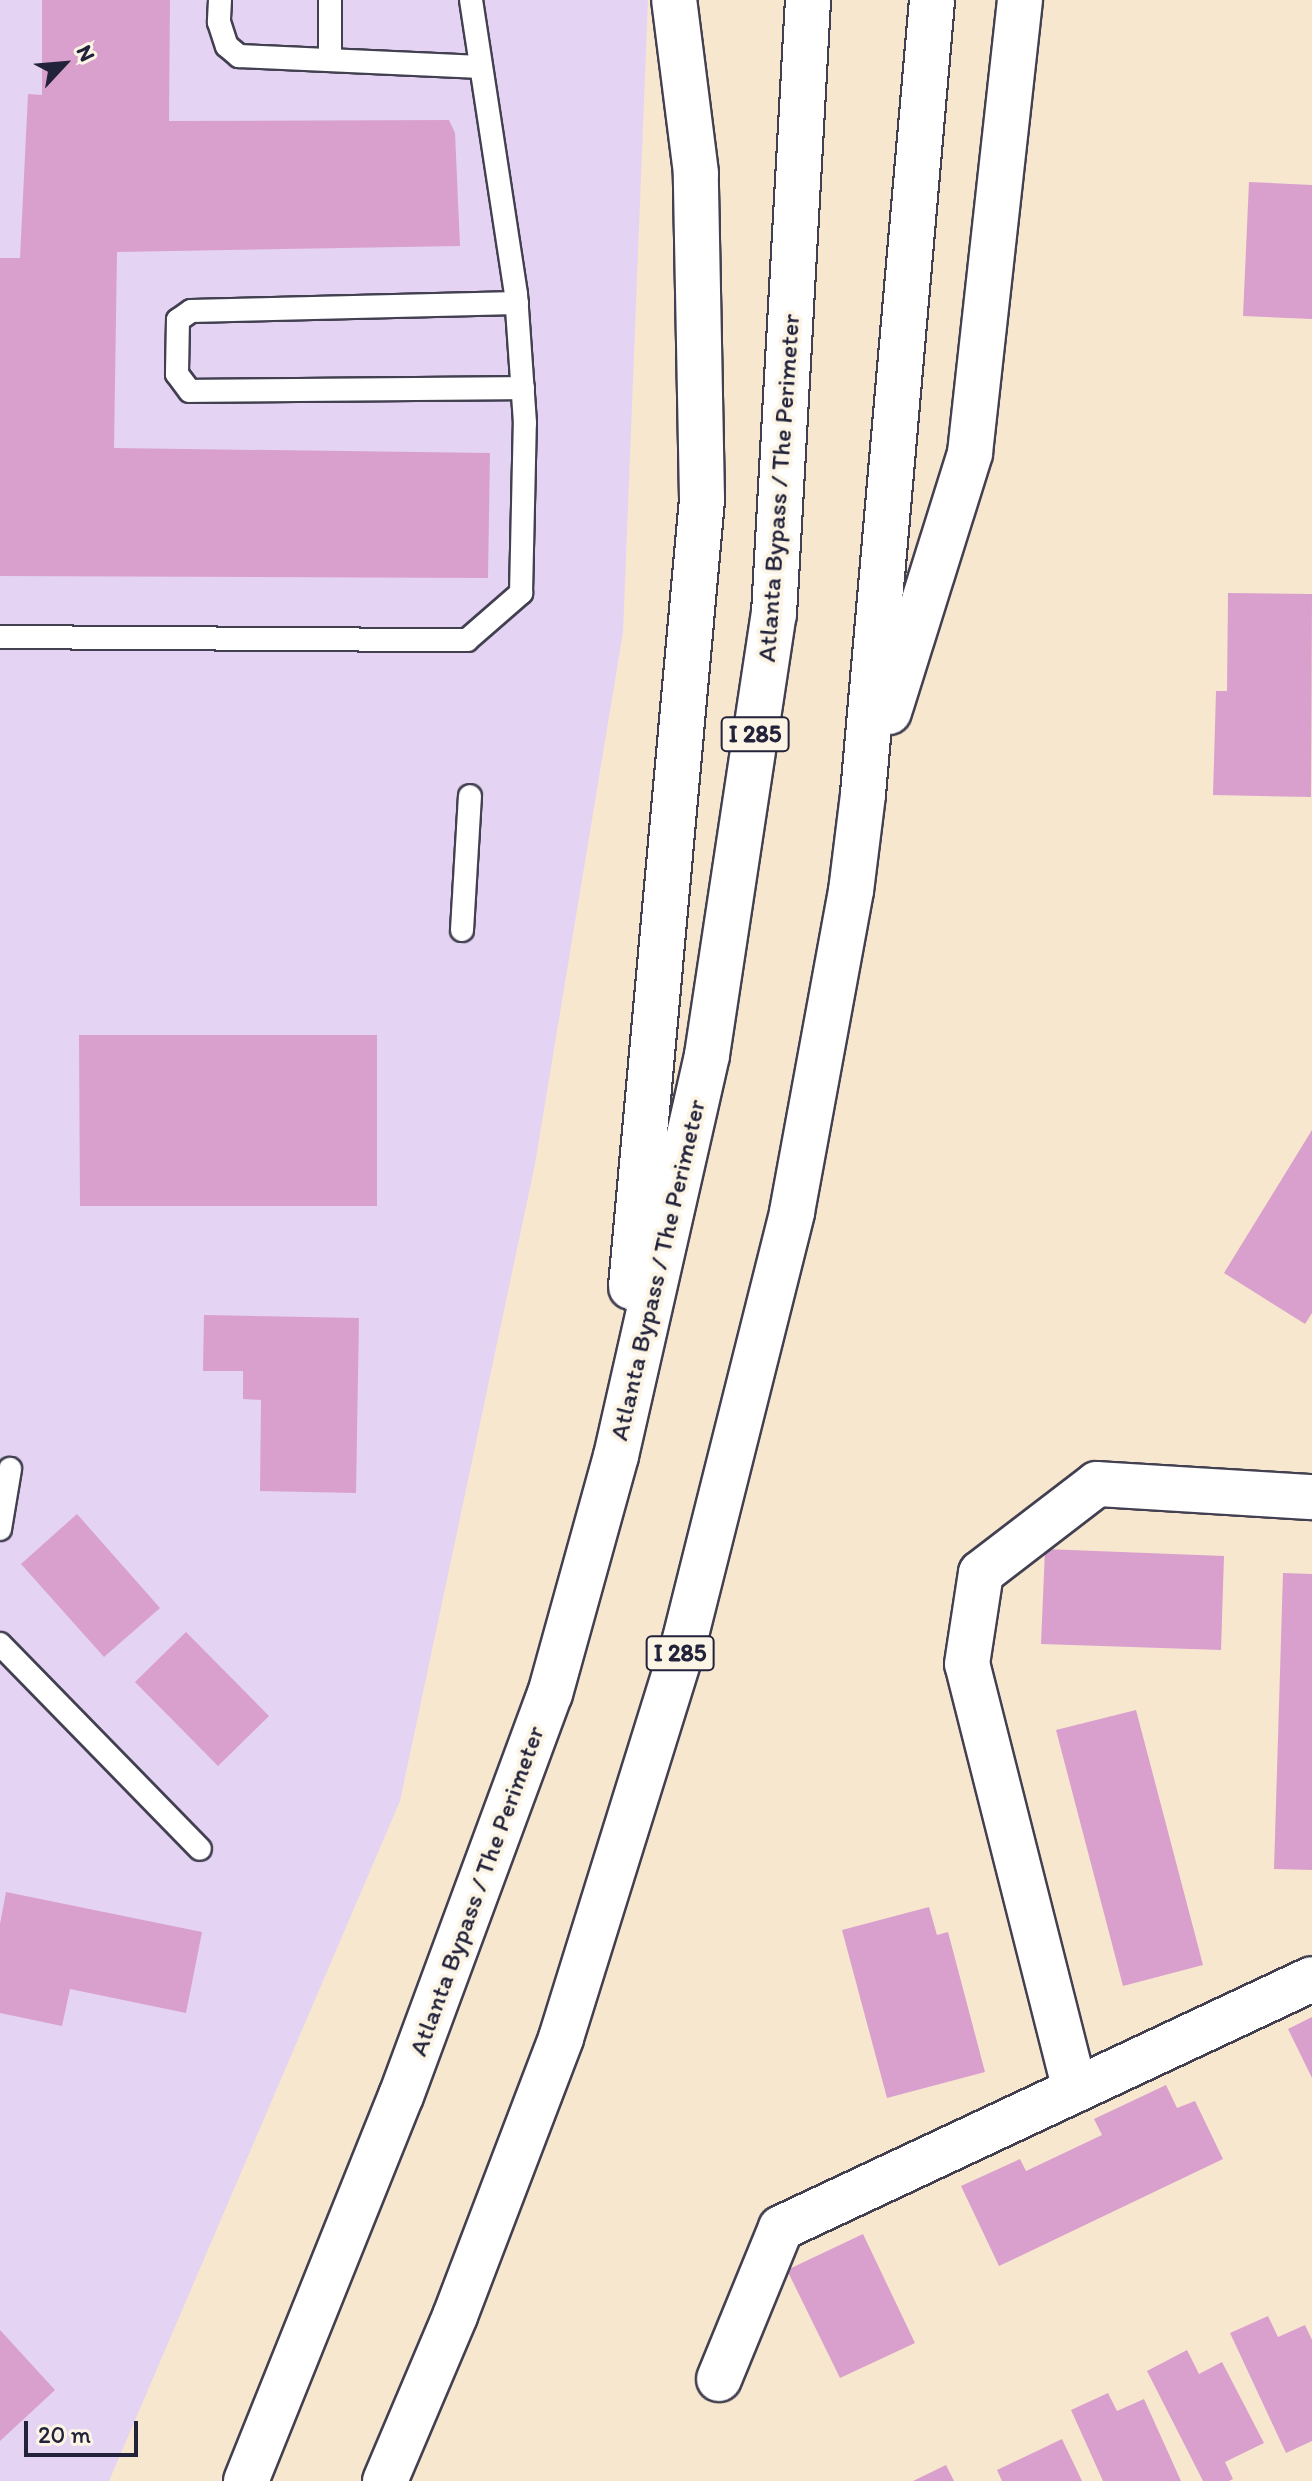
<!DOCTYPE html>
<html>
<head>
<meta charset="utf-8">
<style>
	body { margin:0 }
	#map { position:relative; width:1312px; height:2481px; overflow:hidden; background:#f7e7cf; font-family:Itim,sans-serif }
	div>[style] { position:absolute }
	.built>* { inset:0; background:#e4d3f2 }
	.building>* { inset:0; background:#d9a0ce }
	.roads { filter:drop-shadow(2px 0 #424051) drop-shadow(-2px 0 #424051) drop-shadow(0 2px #424051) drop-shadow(0 -2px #424051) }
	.lane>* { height:22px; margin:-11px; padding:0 11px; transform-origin:11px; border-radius:11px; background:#fff }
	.street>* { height:44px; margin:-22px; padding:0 22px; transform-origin:22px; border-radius:22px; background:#fff }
	.highway>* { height:44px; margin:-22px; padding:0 22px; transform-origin:22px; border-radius:22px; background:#fff }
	span { translate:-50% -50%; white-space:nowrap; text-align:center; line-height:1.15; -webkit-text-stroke:8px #fcf5e5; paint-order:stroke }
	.shield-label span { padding:2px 6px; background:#fcf5e5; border:2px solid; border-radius:6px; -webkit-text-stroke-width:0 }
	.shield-label { font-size:24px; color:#22223b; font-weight:700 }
	.street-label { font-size:26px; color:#22223b }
	.north { position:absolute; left:24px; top:24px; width:80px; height:80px; -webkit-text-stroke:6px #fcf5e5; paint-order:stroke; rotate:64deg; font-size:22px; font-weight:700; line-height:32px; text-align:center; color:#22223b }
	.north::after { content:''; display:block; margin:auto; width:28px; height:36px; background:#22223b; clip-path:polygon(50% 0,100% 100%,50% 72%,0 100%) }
	.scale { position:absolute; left:24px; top:2421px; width:114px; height:36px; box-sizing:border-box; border:4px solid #22223b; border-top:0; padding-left:10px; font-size:24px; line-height:28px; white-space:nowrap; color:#22223b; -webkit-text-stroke:6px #fcf5e5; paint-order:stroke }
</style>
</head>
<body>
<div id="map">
	<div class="built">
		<i style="clip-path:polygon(0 0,648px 0,623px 632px,535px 1164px,400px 1801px,109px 2481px,0 2481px)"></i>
	</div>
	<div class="building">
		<i style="clip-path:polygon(42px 0,170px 0,169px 121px,449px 120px,455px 133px,460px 246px,117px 252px,114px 448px,490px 453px,488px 578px,0 576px,0 258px,20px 258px,28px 94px,42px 95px)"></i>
		<i style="clip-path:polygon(1249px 182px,1312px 185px,1312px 319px,1243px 316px)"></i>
		<i style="clip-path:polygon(1228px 593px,1312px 594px,1311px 797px,1213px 795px,1216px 691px,1227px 691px)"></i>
		<i style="clip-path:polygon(79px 1035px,377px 1035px,377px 1206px,80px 1206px)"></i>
		<i style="clip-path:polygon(1312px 1130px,1312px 1313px,1305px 1324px,1224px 1273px)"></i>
		<i style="clip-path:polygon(204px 1315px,359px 1318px,356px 1493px,260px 1491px,261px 1400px,243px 1399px,243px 1371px,203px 1371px)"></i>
		<i style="clip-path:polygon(77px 1514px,160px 1608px,104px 1657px,21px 1564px)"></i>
		<i style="clip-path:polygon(1045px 1549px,1224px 1556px,1221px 1650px,1041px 1644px)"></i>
		<i style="clip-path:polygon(1283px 1573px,1312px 1574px,1312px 1870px,1274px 1869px)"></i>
		<i style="clip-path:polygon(186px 1632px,269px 1716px,218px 1766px,135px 1682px)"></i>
		<i style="clip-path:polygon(1136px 1710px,1203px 1965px,1123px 1986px,1056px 1730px)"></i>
		<i style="clip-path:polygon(6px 1892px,202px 1932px,186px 2013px,70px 1989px,62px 2026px,0 2013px,0 1924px)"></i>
		<i style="clip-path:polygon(929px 1907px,937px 1935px,948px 1932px,985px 2072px,887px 2098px,842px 1930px)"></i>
		<i style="clip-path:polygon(1312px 2017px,1312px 2078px,1288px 2029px)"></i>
		<i style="clip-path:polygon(1166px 2085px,1177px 2108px,1195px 2101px,1223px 2159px,999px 2266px,961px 2186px,1020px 2159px,1026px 2171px,1102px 2135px,1094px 2119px)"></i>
		<i style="clip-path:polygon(863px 2234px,915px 2343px,840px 2378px,787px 2270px)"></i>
		<i style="clip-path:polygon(1268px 2316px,1278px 2337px,1305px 2325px,1312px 2340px,1312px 2441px,1286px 2453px,1230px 2333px)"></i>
		<i style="clip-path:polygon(0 2330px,55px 2390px,0 2441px)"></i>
		<i style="clip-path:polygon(1187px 2350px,1199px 2374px,1222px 2362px,1264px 2443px,1225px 2462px,1233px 2479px,1229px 2481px,1203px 2481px,1147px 2371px)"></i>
		<i style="clip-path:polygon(1108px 2393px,1117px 2411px,1144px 2399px,1181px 2481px,1103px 2481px,1071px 2410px)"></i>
		<i style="clip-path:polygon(1062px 2439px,1082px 2481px,1002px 2481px,997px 2470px)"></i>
		<i style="clip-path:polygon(946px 2465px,954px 2481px,913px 2481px)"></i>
	</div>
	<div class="roads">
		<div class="lane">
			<i style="left:220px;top:0;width:22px;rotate:93deg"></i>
			<i style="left:219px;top:22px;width:25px;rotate:72deg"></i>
			<i style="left:227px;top:46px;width:16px;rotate:40deg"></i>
			<i style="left:239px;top:56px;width:242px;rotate:2.6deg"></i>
			<i style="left:330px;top:60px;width:60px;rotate:-90deg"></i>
			<i style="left:517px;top:303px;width:326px;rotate:178.6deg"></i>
			<i style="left:191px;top:311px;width:16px;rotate:145deg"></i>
			<i style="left:178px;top:320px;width:54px;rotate:91.1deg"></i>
			<i style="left:177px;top:374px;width:21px;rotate:53deg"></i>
			<i style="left:190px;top:391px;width:333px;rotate:-0.5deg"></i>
			<i style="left:0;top:637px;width:467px;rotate:0.4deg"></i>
			<i style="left:467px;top:640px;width:72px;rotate:-41deg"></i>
			<i style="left:521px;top:593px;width:170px;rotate:-88.7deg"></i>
			<i style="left:525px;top:423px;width:129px;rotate:-94deg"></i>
			<i style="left:516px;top:294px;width:297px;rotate:-98.7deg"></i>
			<i style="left:462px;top:930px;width:134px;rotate:-86.6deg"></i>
			<i style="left:0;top:1529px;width:61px;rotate:-80.5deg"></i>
			<i style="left:0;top:1644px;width:286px;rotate:45.7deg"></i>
		</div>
		<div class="street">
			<i style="left:1075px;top:2090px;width:439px;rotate:-104.2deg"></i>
			<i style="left:967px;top:1664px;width:92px;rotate:-81.3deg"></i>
			<i style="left:981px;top:1573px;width:146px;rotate:-37.5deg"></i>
			<i style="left:1097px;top:1484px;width:215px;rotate:3.5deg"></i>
			<i style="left:719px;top:2379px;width:163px;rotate:-67.7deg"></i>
			<i style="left:781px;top:2228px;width:586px;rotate:-25.12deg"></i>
		</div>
		<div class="highway">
			<i style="left:889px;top:712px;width:271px;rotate:-72.6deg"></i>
			<i style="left:970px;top:453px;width:456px;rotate:-83.7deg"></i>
			<i style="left:631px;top:1287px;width:791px;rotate:-84.85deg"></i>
			<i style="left:702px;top:499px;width:326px;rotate:-91.1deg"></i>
			<i style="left:696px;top:173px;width:174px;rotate:-97.2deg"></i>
			<i style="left:246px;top:2481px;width:415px;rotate:-68.1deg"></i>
			<i style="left:401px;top:2096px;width:429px;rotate:-69.7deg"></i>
			<i style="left:550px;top:1694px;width:247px;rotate:-74.5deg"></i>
			<i style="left:616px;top:1456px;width:411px;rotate:-77.2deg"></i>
			<i style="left:707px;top:1055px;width:446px;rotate:-81.4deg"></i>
			<i style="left:774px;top:614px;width:615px;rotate:-86.83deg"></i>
			<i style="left:385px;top:2481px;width:179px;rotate:-67deg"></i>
			<i style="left:455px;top:2316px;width:298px;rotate:-69.1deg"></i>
			<i style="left:561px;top:2038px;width:418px;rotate:-72.7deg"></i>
			<i style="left:685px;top:1639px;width:440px;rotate:-75.9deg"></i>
			<i style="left:792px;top:1212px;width:326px;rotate:-79.6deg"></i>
			<i style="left:851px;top:891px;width:98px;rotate:-82.9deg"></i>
			<i style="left:863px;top:794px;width:797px;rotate:-85.03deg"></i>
		</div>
	</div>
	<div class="shield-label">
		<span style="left:755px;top:734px">I 285</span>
		<span style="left:680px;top:1653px">I 285</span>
	</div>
	<div class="street-label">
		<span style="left:779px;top:488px;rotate:-86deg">Atlanta Bypass / The Perimeter</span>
		<span style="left:658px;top:1270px;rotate:-77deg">Atlanta Bypass / The Perimeter</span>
		<span style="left:477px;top:1891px;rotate:-70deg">Atlanta Bypass / The Perimeter</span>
	</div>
	<div class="north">N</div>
	<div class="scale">20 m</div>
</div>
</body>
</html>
